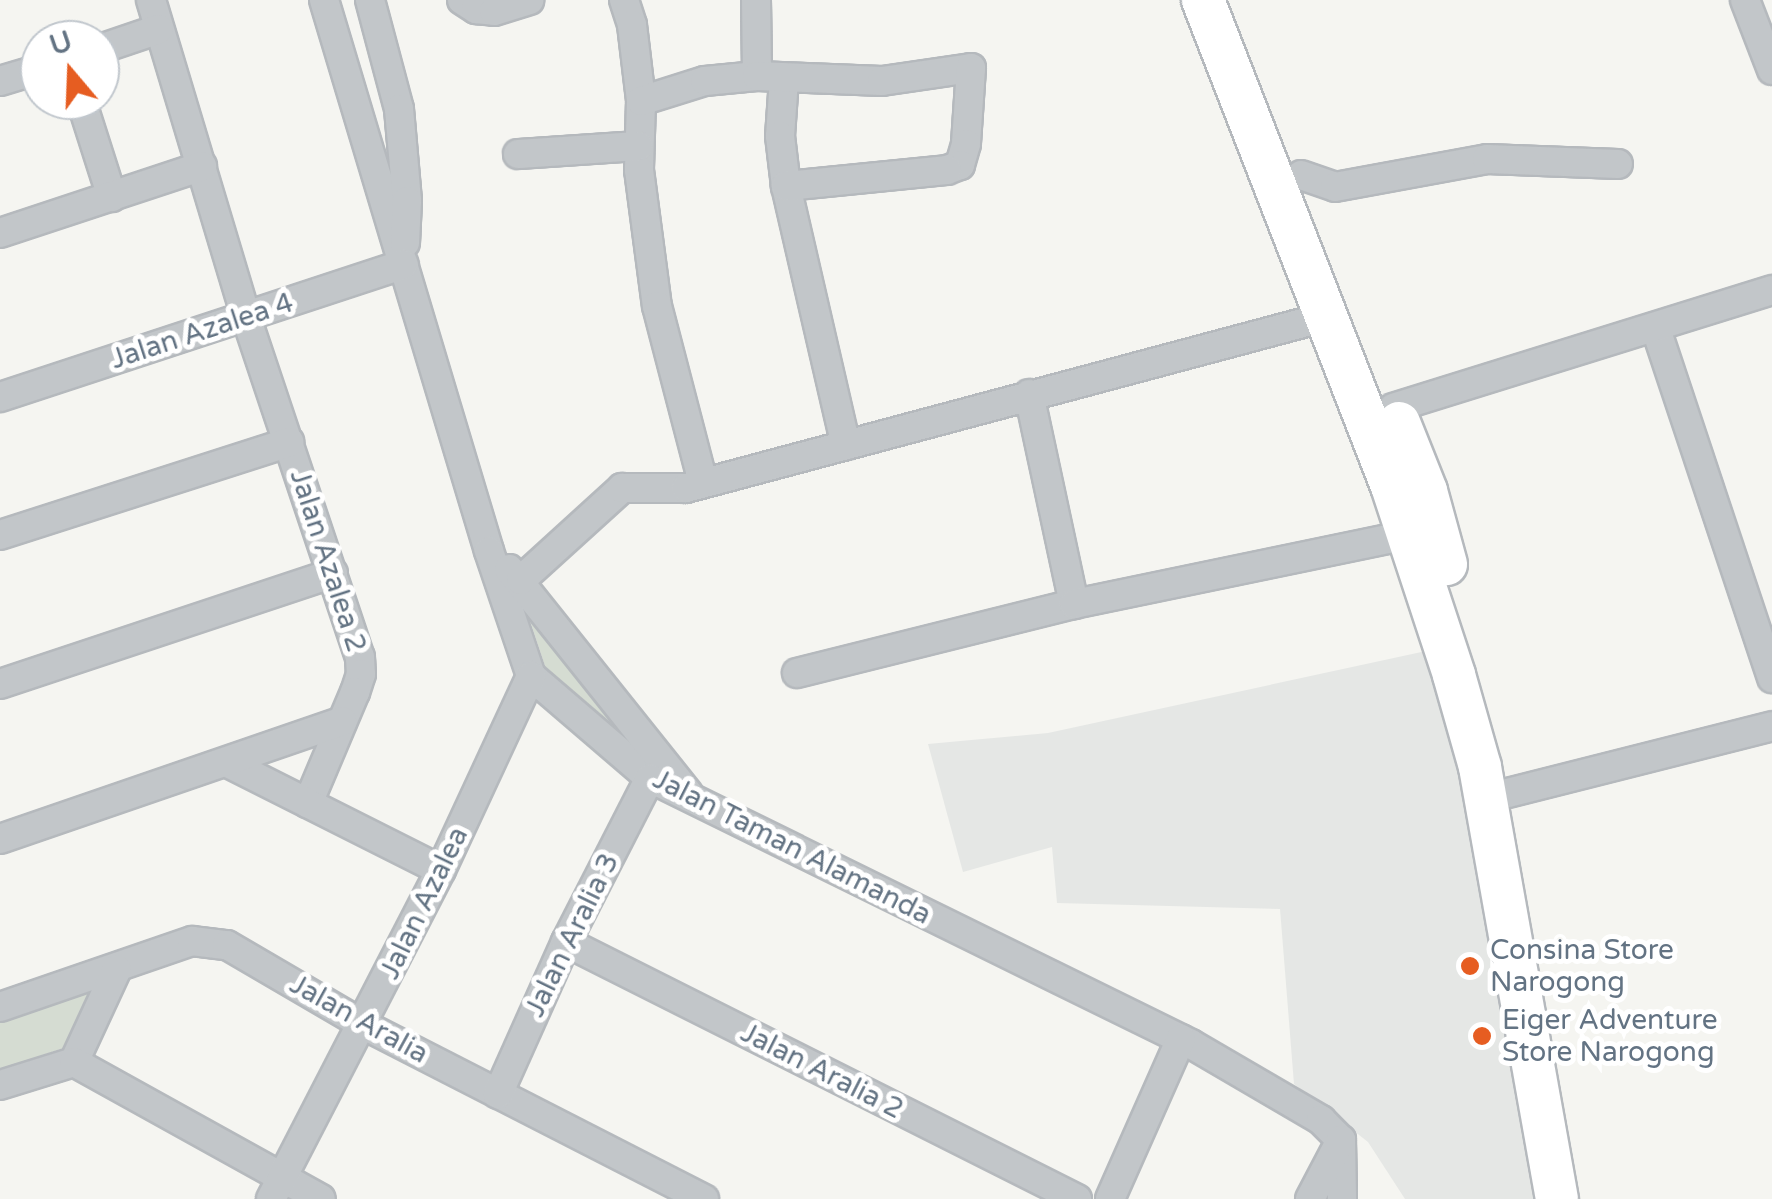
<!DOCTYPE html>
<html>
<head>
<meta charset="utf-8">
<style>
	body { margin:0 }
	#map { position:relative; width:1772px; height:1199px; overflow:hidden; background:#f5f5f1; font-family:"Varela Round",sans-serif }
	div>[style] { position:absolute }
	.built>* { inset:0; background:#e5e7e5 }
	.green>* { inset:0; background:#d5dcd2 }
	.roads { filter:drop-shadow(2px 0 #b5b9bd) drop-shadow(-2px 0 #b5b9bd) drop-shadow(0 2px #b5b9bd) drop-shadow(0 -2px #b5b9bd) }
	.street>* { height:28px; margin:-14px; padding:0 14px; transform-origin:14px; border-radius:14px; background:#c2c6c9 }
	.primary>* { height:42px; margin:-21px; padding:0 21px; transform-origin:21px; border-radius:21px; background:#fff }
	.dots>* { width:28px; height:28px; translate:-50% -50%; box-sizing:border-box; border:5px solid #fff; border-radius:50% }
	span { translate:-50% -50%; white-space:nowrap; text-align:center; line-height:1.15; -webkit-text-stroke:10px #fff; paint-order:stroke }
	.street-label { font-size:28px; color:#637383 }
	.poi-label { font-size:28px; color:#637383 }
	.left { translate:0 -50%; text-align:left }
	.north { position:absolute; left:20px; top:20px; width:100px; height:100px; box-sizing:border-box; background:#fff; border:2px solid #c1c7cd; border-radius:50%; rotate:341deg; font-size:28px; font-weight:700; line-height:40px; text-align:center; color:#637383 }
	.north::after { content:''; display:block; margin:auto; width:35px; height:45px; background:#e65d21; clip-path:polygon(50% 0,100% 100%,50% 72%,0 100%) }
</style>
</head>
<body>
<div id="map">
	<div class="built">
		<i style="clip-path:polygon(1440px 648px,1557px 1199px,1405px 1199px,1368px 1142px,1294px 1084px,1280px 909px,1057px 903px,1052px 847px,963px 872px,928px 744px,1048px 733px)"></i>
	</div>
	<div class="green">
		<i style="clip-path:polygon(521px 594px,655px 758px,578px 710px,547px 672px)"></i>
		<i style="clip-path:polygon(86px 992px,93px 998px,64px 1048px,0 1069px,0 1021px)"></i>
	</div>
	<div class="roads">
		<div class="street">
			<i style="left:151px;top:0;width:331px;rotate:73.3deg"></i>
			<i style="left:246px;top:317px;width:359px;rotate:71.5deg"></i>
			<i style="left:360px;top:657px;width:17px;rotate:87deg"></i>
			<i style="left:361px;top:674px;width:19px;rotate:108deg"></i>
			<i style="left:355px;top:692px;width:121px;rotate:112.9deg"></i>
			<i style="left:324px;top:0;width:575px;rotate:73.33deg"></i>
			<i style="left:489px;top:551px;width:132px;rotate:71.4deg"></i>
			<i style="left:531px;top:676px;width:157px;rotate:40.6deg"></i>
			<i style="left:650px;top:778px;width:603px;rotate:26.18deg"></i>
			<i style="left:1191px;top:1044px;width:151px;rotate:30.3deg"></i>
			<i style="left:1321px;top:1120px;width:28px;rotate:45deg"></i>
			<i style="left:1341px;top:1140px;width:59px;rotate:89deg"></i>
			<i style="left:370px;top:0;width:113px;rotate:75.1deg"></i>
			<i style="left:399px;top:109px;width:92px;rotate:85deg"></i>
			<i style="left:407px;top:201px;width:42px;rotate:92.7deg"></i>
			<i style="left:462px;top:0;width:17px;rotate:33deg"></i>
			<i style="left:476px;top:9px;width:18px;rotate:6deg"></i>
			<i style="left:494px;top:11px;width:37px;rotate:-17deg"></i>
			<i style="left:624px;top:0;width:26px;rotate:72deg"></i>
			<i style="left:632px;top:25px;width:77px;rotate:83.2deg"></i>
			<i style="left:641px;top:101px;width:69px;rotate:91.7deg"></i>
			<i style="left:639px;top:170px;width:137px;rotate:82.5deg"></i>
			<i style="left:657px;top:306px;width:183px;rotate:75.4deg"></i>
			<i style="left:756px;top:0;width:76px;rotate:89.2deg"></i>
			<i style="left:1745px;top:0;width:75px;rotate:68.9deg"></i>
			<i style="left:100px;top:49px;width:62px;rotate:-18.7deg"></i>
			<i style="left:784px;top:79px;width:57px;rotate:94deg"></i>
			<i style="left:780px;top:136px;width:50px;rotate:83.2deg"></i>
			<i style="left:786px;top:186px;width:266px;rotate:77deg"></i>
			<i style="left:0;top:81px;width:42px;rotate:-16.7deg"></i>
			<i style="left:81px;top:100px;width:102px;rotate:72.3deg"></i>
			<i style="left:641px;top:101px;width:67px;rotate:-17.4deg"></i>
			<i style="left:705px;top:81px;width:52px;rotate:-5.5deg"></i>
			<i style="left:757px;top:76px;width:125px;rotate:2.3deg"></i>
			<i style="left:882px;top:81px;width:90px;rotate:-8.3deg"></i>
			<i style="left:971px;top:68px;width:76px;rotate:93.8deg"></i>
			<i style="left:966px;top:144px;width:22px;rotate:106deg"></i>
			<i style="left:960px;top:165px;width:14px;rotate:159deg"></i>
			<i style="left:947px;top:170px;width:162px;rotate:174.3deg"></i>
			<i style="left:518px;top:154px;width:121px;rotate:-3.8deg"></i>
			<i style="left:1301px;top:175px;width:36px;rotate:19deg"></i>
			<i style="left:1335px;top:187px;width:155px;rotate:-10.4deg"></i>
			<i style="left:1487px;top:159px;width:131px;rotate:2.2deg"></i>
			<i style="left:0;top:233px;width:213px;rotate:-18.3deg"></i>
			<i style="left:1656px;top:329px;width:368px;rotate:71.6deg"></i>
			<i style="left:1029px;top:394px;width:215px;rotate:77.9deg"></i>
			<i style="left:0;top:397px;width:425px;rotate:-18.2deg"></i>
			<i style="left:1393px;top:408px;width:397px;rotate:-17.3deg"></i>
			<i style="left:0;top:535px;width:304px;rotate:-17.8deg"></i>
			<i style="left:509px;top:569px;width:287px;rotate:51.4deg"></i>
			<i style="left:521px;top:580px;width:137px;rotate:-42.3deg"></i>
			<i style="left:622px;top:488px;width:64px"></i>
			<i style="left:686px;top:488px;width:666px;rotate:-14.98deg"></i>
			<i style="left:797px;top:673px;width:285px;rotate:-14deg"></i>
			<i style="left:1074px;top:604px;width:341px;rotate:-11.7deg"></i>
			<i style="left:0;top:684px;width:351px;rotate:-18.4deg"></i>
			<i style="left:228px;top:763px;width:238px;rotate:26.7deg"></i>
			<i style="left:1508px;top:793px;width:272px;rotate:-14.2deg"></i>
			<i style="left:0;top:839px;width:362px;rotate:-19deg"></i>
			<i style="left:566px;top:942px;width:572px;rotate:26.7deg"></i>
			<i style="left:0;top:1007px;width:203px;rotate:-19deg"></i>
			<i style="left:192px;top:941px;width:35px;rotate:7deg"></i>
			<i style="left:227px;top:945px;width:159px;rotate:30.3deg"></i>
			<i style="left:364px;top:1025px;width:382px;rotate:27.1deg"></i>
			<i style="left:74px;top:1062px;width:102px;rotate:-65.2deg"></i>
			<i style="left:0;top:1085px;width:77px;rotate:-17.3deg"></i>
			<i style="left:74px;top:1062px;width:282px;rotate:29deg"></i>
			<i style="left:498px;top:1094px;width:167px;rotate:-65.9deg"></i>
			<i style="left:566px;top:942px;width:184px;rotate:-62.9deg"></i>
			<i style="left:271px;top:1199px;width:370px;rotate:-62.7deg"></i>
			<i style="left:441px;top:870px;width:214px;rotate:-65.1deg"></i>
			<i style="left:1110px;top:1199px;width:175px;rotate:-66.1deg"></i>
			<i style="left:1310px;top:1199px;width:67px;rotate:-62.3deg"></i>
		</div>
		<div class="primary">
			<i style="left:1203px;top:0;width:521px;rotate:68.75deg"></i>
			<i style="left:1392px;top:486px;width:199px;rotate:71.8deg"></i>
			<i style="left:1454px;top:675px;width:96px;rotate:74.2deg"></i>
			<i style="left:1480px;top:767px;width:439px;rotate:79.9deg"></i>
			<i style="left:1399px;top:423px;width:73px;rotate:68.3deg"></i>
			<i style="left:1426px;top:491px;width:76px;rotate:74.7deg"></i>
		</div>
	</div>
	<div class="dots">
		<i style="left:1470px;top:966px;background:#e65d21"></i>
		<i style="left:1482px;top:1036px;background:#e65d21"></i>
	</div>
	<div class="street-label">
		<span style="left:202px;top:331px;rotate:-18deg">Jalan Azalea 4</span>
		<span style="left:328px;top:561px;rotate:72deg">Jalan Azalea 2</span>
		<span style="left:792px;top:847px;rotate:27deg">Jalan Taman Alamanda</span>
		<span style="left:424px;top:903px;rotate:-64deg">Jalan Azalea</span>
		<span style="left:572px;top:935px;rotate:-64deg">Jalan Aralia 3</span>
		<span style="left:359px;top:1019px;rotate:29deg">Jalan Aralia</span>
		<span style="left:822px;top:1071px;rotate:27deg">Jalan Aralia 2</span>
	</div>
	<div class="poi-label">
		<span class="left" style="left:1490px;top:966px">Consina Store<br>Narogong</span>
		<span class="left" style="left:1502px;top:1036px">Eiger Adventure<br>Store Narogong</span>
	</div>
	<div class="north">U</div>
</div>
</body>
</html>
